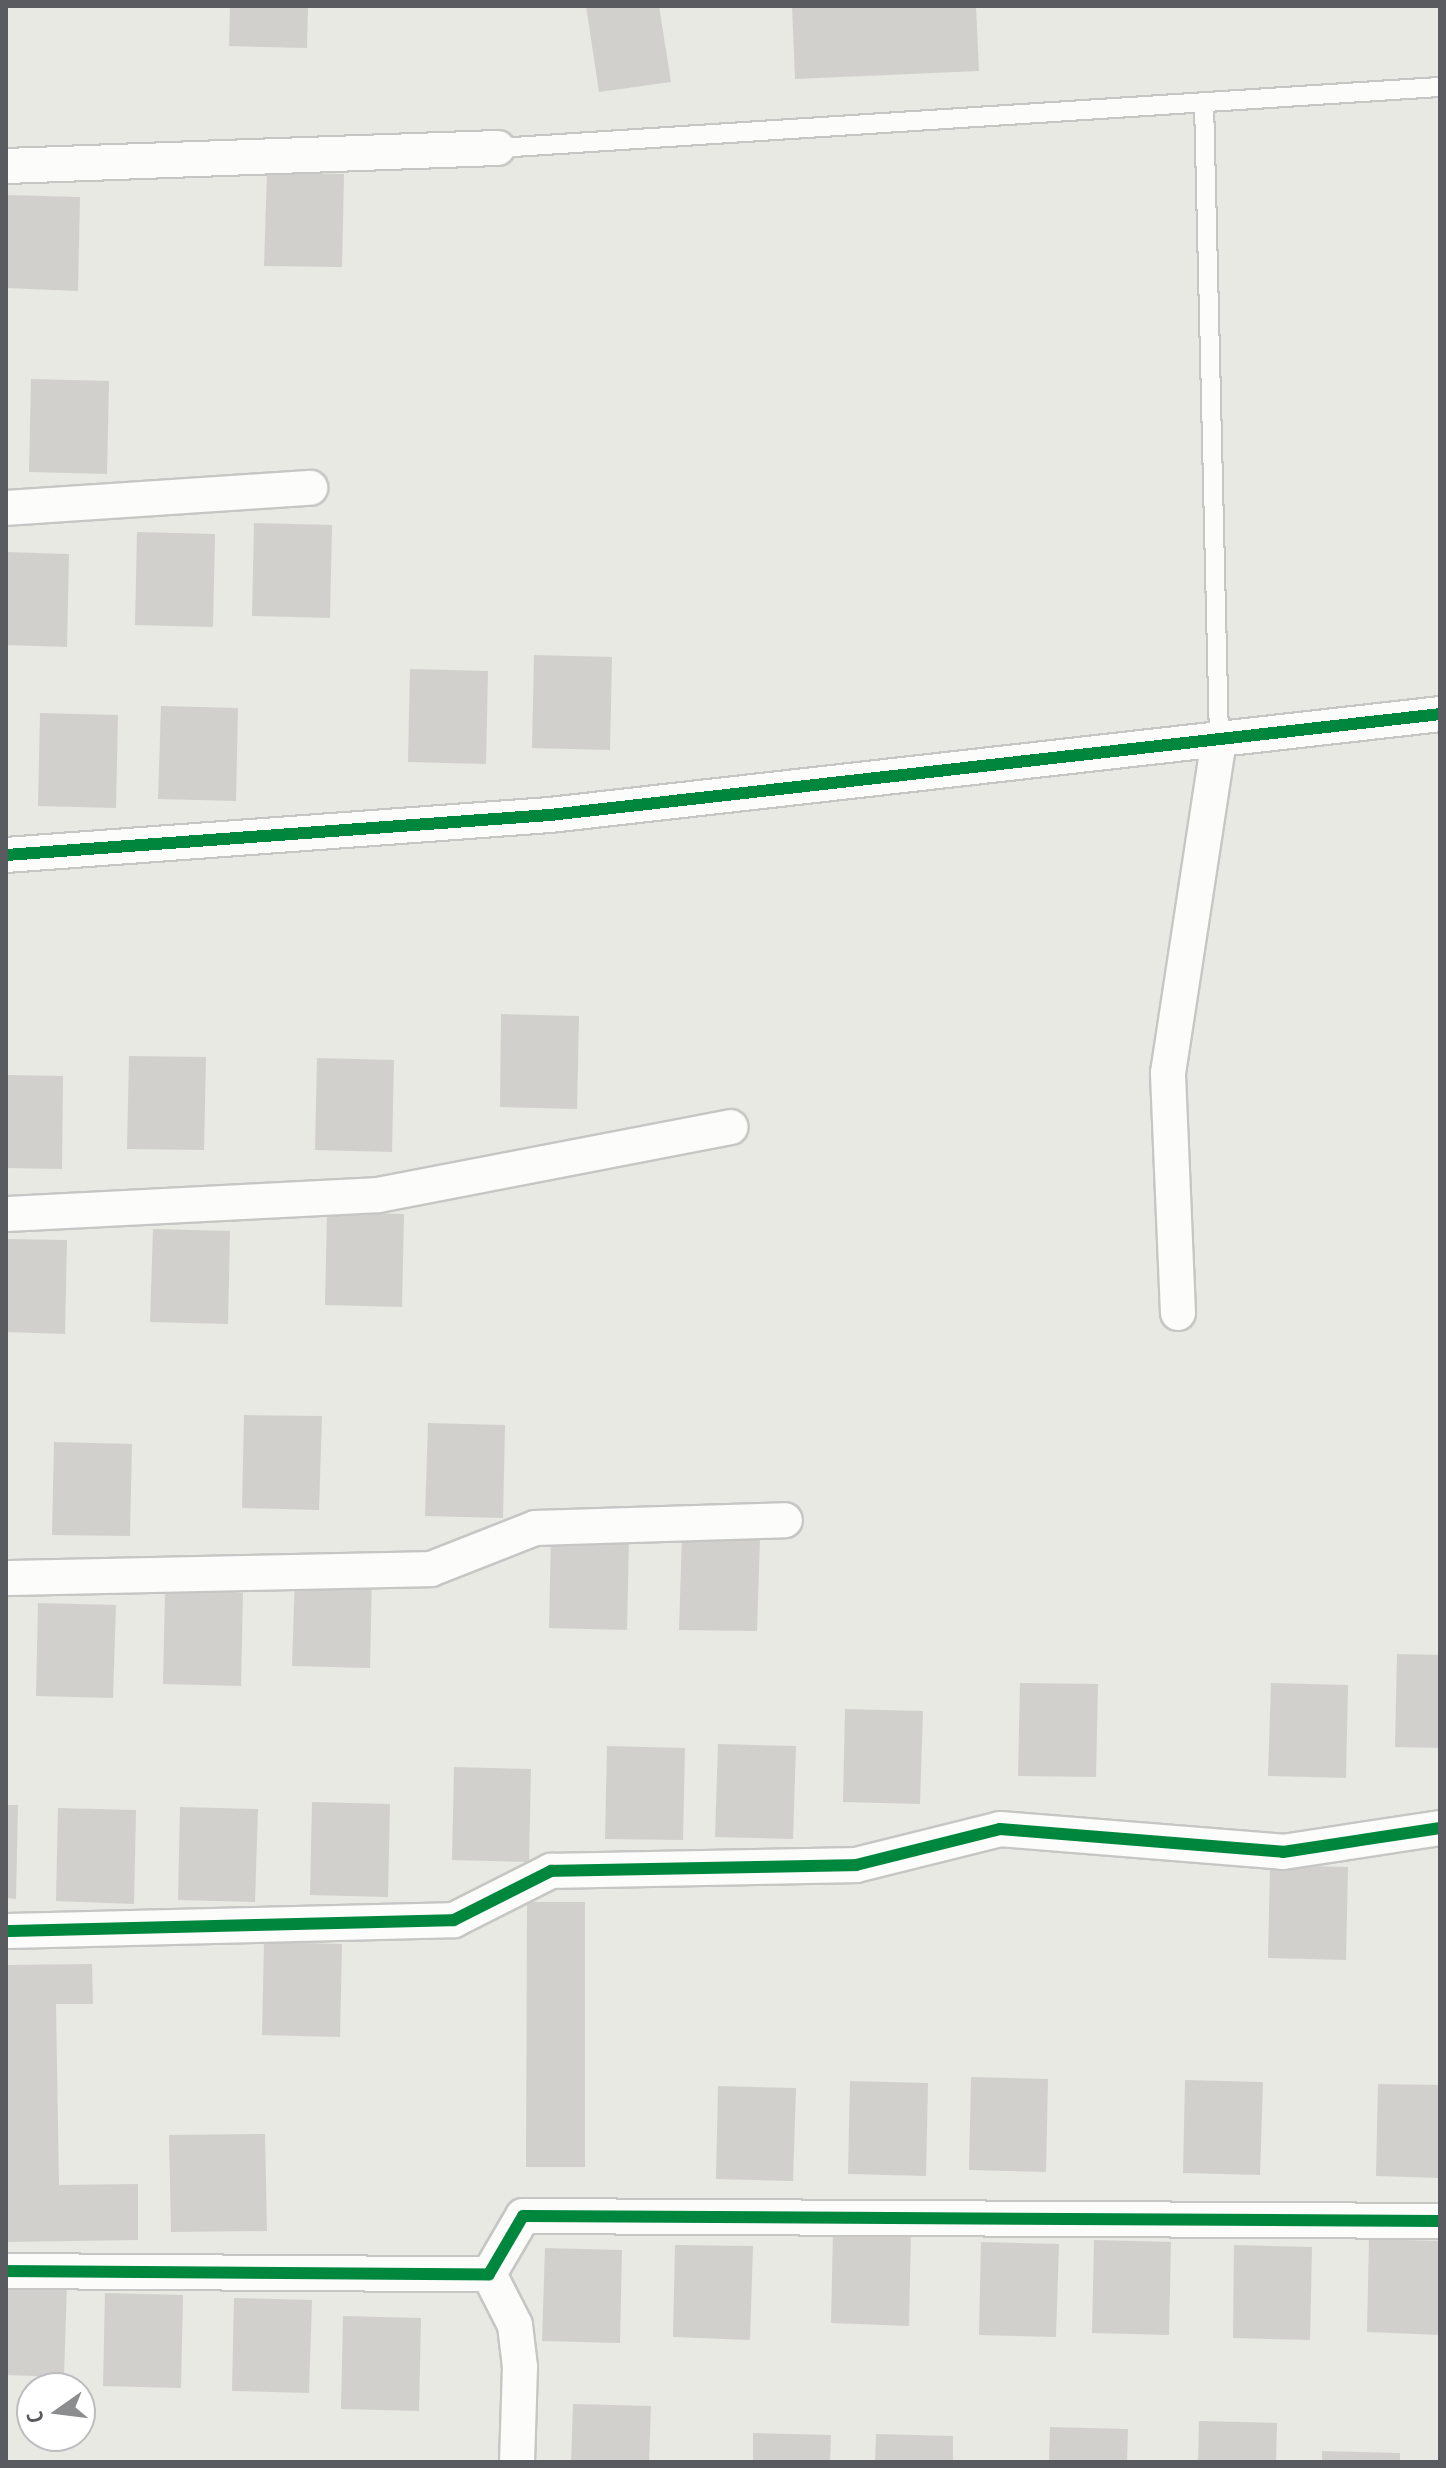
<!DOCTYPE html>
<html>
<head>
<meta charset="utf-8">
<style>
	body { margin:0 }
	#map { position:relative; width:1446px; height:2468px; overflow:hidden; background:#e9e9e3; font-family:"PT Sans Narrow",sans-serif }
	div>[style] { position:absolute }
	.building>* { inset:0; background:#d1d0cd }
	.roads { filter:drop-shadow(2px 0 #c6c7c5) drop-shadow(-2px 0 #c6c7c5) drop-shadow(0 2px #c6c7c5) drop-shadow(0 -2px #c6c7c5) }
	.service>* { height:18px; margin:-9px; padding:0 9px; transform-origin:9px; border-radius:9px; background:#fcfcfb }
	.minor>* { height:34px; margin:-17px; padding:0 17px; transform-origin:17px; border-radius:17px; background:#fcfcfb }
	.cycleway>* { height:12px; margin:-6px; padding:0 6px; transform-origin:6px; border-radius:6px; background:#00873e }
	span { translate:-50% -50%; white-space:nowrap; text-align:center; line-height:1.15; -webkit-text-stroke:8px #fff; paint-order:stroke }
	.frame { position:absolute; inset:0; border:8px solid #595b61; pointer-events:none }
	.north { position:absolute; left:16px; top:2372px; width:80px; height:80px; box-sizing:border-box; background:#fff; border:2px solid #bdbdc0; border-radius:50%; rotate:256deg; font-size:22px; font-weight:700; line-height:32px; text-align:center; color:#595b61 }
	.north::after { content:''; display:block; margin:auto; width:28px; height:36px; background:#8b8d8e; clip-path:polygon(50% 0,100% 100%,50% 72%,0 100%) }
</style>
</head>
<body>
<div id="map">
	<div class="building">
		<i style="clip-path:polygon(230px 6px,308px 6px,307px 48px,229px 46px)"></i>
		<i style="clip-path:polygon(586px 6px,659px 6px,671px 82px,599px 92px)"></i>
		<i style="clip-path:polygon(792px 6px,976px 6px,979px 71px,795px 79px)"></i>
		<i style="clip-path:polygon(267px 172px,344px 174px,342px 267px,264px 266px)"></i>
		<i style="clip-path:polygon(6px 195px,80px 197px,78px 291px,6px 288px)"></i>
		<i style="clip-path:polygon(31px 379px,109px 381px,107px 474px,29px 472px)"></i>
		<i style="clip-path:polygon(254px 523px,332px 525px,330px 618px,252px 616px)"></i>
		<i style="clip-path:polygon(137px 532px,215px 534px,213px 627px,135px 625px)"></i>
		<i style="clip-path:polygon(6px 552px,69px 554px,67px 647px,6px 645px)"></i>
		<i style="clip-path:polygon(534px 655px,612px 657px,610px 750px,532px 748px)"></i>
		<i style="clip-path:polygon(410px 669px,488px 671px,486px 764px,408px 762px)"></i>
		<i style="clip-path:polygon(161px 706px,238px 708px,236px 801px,158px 799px)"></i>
		<i style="clip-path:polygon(40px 713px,118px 715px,116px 808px,38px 806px)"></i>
		<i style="clip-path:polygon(501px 1014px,579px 1016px,577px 1109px,500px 1107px)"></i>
		<i style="clip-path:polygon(129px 1056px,206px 1057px,204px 1150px,127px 1149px)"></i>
		<i style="clip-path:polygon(317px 1058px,394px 1060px,392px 1152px,315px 1150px)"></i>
		<i style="clip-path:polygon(6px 1075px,63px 1076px,62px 1169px,6px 1168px)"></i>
		<i style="clip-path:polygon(327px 1212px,404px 1214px,402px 1307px,325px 1305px)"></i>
		<i style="clip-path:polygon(153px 1229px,230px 1231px,228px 1324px,150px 1322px)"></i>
		<i style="clip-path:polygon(6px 1239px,67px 1240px,65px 1334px,6px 1332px)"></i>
		<i style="clip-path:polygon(244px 1415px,322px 1416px,319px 1510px,242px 1508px)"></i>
		<i style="clip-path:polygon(428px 1423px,505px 1425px,503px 1518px,425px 1516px)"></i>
		<i style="clip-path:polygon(54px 1442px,132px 1444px,130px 1536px,52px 1535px)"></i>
		<i style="clip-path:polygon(551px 1536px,629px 1537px,627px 1630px,549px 1628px)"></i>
		<i style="clip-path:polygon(682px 1536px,760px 1538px,757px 1631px,679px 1630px)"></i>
		<i style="clip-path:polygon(295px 1573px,372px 1575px,370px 1668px,292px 1666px)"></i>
		<i style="clip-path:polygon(165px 1591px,243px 1593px,241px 1686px,163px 1684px)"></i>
		<i style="clip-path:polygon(38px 1603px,116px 1605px,113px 1698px,36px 1696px)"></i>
		<i style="clip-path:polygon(1397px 1654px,1440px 1655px,1440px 1748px,1395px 1747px)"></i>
		<i style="clip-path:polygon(1020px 1683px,1098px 1684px,1096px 1777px,1018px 1776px)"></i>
		<i style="clip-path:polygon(1271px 1683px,1348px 1685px,1346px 1778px,1268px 1776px)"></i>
		<i style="clip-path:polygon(845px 1709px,923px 1711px,920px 1804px,843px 1802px)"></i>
		<i style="clip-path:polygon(718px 1744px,796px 1746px,793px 1839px,715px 1837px)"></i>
		<i style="clip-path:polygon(607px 1746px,685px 1748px,683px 1840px,605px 1839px)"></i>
		<i style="clip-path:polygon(454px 1767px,531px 1769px,529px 1862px,452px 1860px)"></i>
		<i style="clip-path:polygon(312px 1802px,390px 1804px,388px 1897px,310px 1895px)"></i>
		<i style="clip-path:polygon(6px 1805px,18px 1805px,16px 1899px,6px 1898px)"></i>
		<i style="clip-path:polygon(180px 1807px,258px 1809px,255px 1902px,178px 1900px)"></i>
		<i style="clip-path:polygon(58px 1808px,136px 1810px,134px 1904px,56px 1901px)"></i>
		<i style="clip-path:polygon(1270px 1865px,1348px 1867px,1346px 1960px,1268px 1958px)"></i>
		<i style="clip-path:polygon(527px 1902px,585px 1902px,585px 2167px,526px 2167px)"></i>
		<i style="clip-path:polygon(264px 1942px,342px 1944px,340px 2037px,262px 2035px)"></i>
		<i style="clip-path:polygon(92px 1964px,93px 2004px,56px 2004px,59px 2185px,138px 2184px,138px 2240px,6px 2242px,6px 1965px)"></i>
		<i style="clip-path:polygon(971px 2077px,1048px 2079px,1046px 2172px,969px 2170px)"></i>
		<i style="clip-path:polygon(1185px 2080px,1263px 2082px,1260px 2175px,1183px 2173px)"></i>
		<i style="clip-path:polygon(850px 2081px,928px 2083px,926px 2176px,848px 2174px)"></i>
		<i style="clip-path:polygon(1378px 2084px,1440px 2085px,1440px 2178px,1376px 2176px)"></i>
		<i style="clip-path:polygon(718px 2086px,796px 2088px,793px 2181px,716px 2179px)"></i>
		<i style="clip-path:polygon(265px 2134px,267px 2231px,171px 2232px,169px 2135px)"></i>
		<i style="clip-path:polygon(833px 2231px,911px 2232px,909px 2326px,831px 2323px)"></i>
		<i style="clip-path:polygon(1369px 2239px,1440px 2241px,1440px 2335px,1367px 2332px)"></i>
		<i style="clip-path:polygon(1094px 2240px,1171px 2242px,1169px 2335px,1092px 2333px)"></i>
		<i style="clip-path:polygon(981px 2242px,1059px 2244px,1056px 2337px,979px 2335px)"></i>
		<i style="clip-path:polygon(675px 2245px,753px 2246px,750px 2340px,673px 2337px)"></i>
		<i style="clip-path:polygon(1234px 2245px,1312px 2247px,1310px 2340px,1233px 2338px)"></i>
		<i style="clip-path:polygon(545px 2248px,622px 2250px,620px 2343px,542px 2341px)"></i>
		<i style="clip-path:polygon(6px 2282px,67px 2284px,64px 2377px,6px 2375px)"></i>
		<i style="clip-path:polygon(105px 2293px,183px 2295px,181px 2388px,103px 2386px)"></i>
		<i style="clip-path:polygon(234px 2298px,312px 2300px,309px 2393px,232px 2391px)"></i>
		<i style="clip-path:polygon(343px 2316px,421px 2318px,419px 2411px,341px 2409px)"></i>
		<i style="clip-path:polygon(573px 2404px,651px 2406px,649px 2462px,571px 2462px)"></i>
		<i style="clip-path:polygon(1199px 2421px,1277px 2423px,1276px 2462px,1198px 2462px)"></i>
		<i style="clip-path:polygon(1050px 2427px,1128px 2429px,1127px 2462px,1049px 2462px)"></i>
		<i style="clip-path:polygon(753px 2433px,831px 2435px,830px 2462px,753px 2462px)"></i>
		<i style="clip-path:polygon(876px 2434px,953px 2436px,953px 2462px,875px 2462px)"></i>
		<i style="clip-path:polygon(1322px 2451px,1400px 2453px,1400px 2462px,1322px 2462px)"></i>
	</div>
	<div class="roads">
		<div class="service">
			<i style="left:1204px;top:102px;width:637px;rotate:88.65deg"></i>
			<i style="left:498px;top:148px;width:944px;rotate:-3.71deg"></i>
		</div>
		<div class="minor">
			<i style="left:6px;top:166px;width:492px;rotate:-2.1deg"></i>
			<i style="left:6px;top:508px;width:305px;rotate:-3.8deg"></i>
			<i style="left:6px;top:855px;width:545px;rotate:-4.21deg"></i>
			<i style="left:550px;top:815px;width:896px;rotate:-6.47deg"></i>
			<i style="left:6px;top:1214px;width:372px;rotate:-2.9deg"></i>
			<i style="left:378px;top:1195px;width:359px;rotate:-10.9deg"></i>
			<i style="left:1178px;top:1313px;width:240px;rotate:-92.4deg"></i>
			<i style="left:1168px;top:1073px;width:338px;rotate:-81.3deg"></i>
			<i style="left:6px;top:1578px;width:425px;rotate:-1.2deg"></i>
			<i style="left:431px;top:1569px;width:112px;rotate:-21.5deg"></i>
			<i style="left:535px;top:1528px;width:250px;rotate:-1.8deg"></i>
			<i style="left:6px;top:1931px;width:448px;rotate:-1.4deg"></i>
			<i style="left:454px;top:1920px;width:109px;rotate:-26.8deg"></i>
			<i style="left:551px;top:1871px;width:305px;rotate:-1.1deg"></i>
			<i style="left:856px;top:1865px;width:148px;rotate:-14deg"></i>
			<i style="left:1000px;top:1829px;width:284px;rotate:4.6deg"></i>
			<i style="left:1283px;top:1852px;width:159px;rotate:-8.7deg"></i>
			<i style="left:6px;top:2271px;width:483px;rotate:0.4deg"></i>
			<i style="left:489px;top:2274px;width:67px;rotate:-59.6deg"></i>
			<i style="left:523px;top:2216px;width:917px;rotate:0.31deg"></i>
			<i style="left:489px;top:2274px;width:57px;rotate:63deg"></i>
			<i style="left:515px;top:2325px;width:42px;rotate:83.2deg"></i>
			<i style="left:520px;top:2367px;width:95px;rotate:91.8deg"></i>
		</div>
	</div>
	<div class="cycleway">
		<i style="left:6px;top:855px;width:545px;rotate:-4.21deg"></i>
		<i style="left:550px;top:815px;width:896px;rotate:-6.47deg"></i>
		<i style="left:6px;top:1931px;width:448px;rotate:-1.4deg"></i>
		<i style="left:454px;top:1920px;width:109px;rotate:-26.8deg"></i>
		<i style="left:551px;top:1871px;width:305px;rotate:-1.1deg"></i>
		<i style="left:856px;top:1865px;width:148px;rotate:-14deg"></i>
		<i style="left:1000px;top:1829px;width:284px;rotate:4.6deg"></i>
		<i style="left:1283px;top:1852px;width:159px;rotate:-8.7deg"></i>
		<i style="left:6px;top:2271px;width:483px;rotate:0.4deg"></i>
		<i style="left:489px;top:2274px;width:67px;rotate:-59.6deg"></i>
		<i style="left:523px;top:2216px;width:917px;rotate:0.31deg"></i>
	</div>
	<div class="frame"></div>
	<div class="north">С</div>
</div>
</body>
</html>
